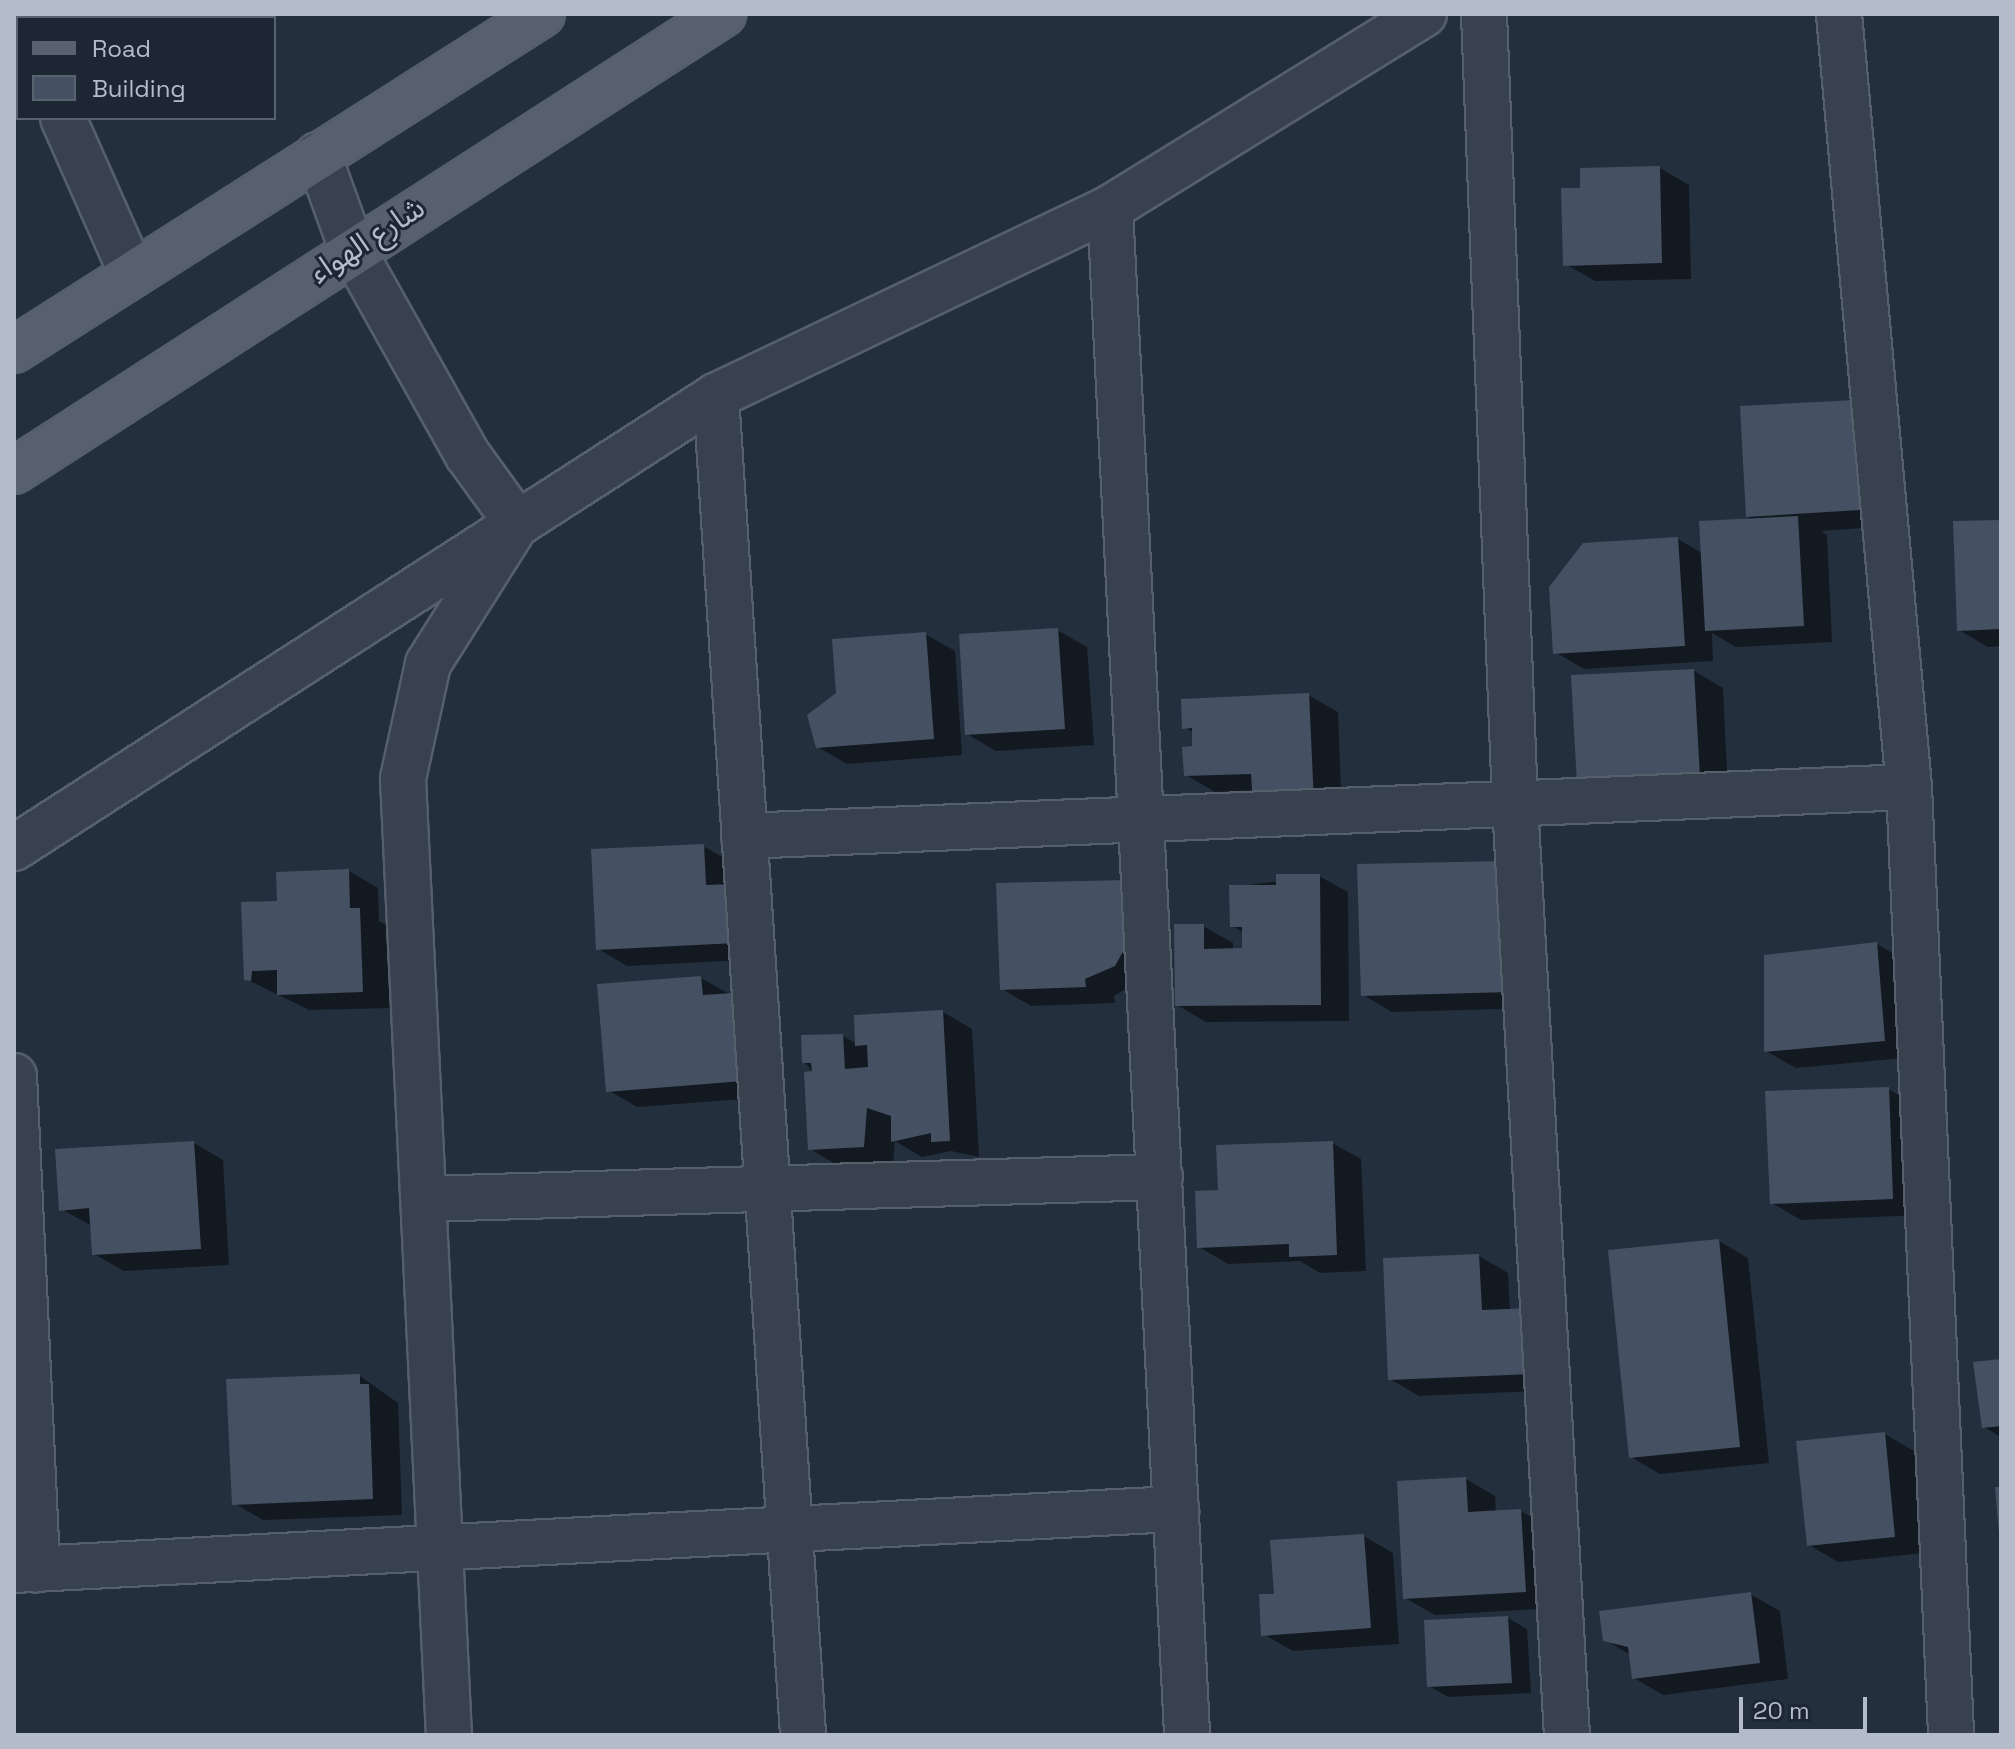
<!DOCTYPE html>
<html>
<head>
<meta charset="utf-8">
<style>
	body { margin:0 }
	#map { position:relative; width:2015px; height:1749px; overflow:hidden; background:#242f3e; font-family:"Space Grotesk","Noto Sans Arabic",sans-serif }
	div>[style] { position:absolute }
	.shadow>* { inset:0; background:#0007 }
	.building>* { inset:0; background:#455162 }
	.roads { filter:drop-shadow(2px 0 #565f6c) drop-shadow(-2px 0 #565f6c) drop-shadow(0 2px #565f6c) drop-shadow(0 -2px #565f6c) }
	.minor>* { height:44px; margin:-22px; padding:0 22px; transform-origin:22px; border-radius:22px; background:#38414e }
	.major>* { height:44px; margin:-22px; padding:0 22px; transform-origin:22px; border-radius:22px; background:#56606e }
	span { translate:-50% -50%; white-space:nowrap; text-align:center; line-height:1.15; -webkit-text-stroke:6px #1d2633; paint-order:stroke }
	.street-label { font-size:30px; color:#b4bcc9 }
	.frame { position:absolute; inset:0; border:16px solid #b4bcc9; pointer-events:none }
	.legend { position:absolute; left:16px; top:16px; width:260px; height:104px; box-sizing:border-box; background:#1d2633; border:2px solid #59626f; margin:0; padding:10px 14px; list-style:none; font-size:24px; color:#b4bcc9 }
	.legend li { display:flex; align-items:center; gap:16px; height:40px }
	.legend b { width:40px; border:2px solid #59626f }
	.scale { position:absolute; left:1739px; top:1697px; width:128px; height:36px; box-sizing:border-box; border:4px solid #b4bcc9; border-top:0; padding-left:10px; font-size:24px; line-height:28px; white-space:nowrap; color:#b4bcc9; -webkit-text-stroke:6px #1d2633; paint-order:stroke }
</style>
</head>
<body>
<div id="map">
	<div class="shadow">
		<i style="clip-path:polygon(1660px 168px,1689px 185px,1691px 279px,1595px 281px,1565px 264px,1582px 190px)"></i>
		<i style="clip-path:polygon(1854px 402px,1889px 526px,1821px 531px,1827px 535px,1832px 642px,1736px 647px,1712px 633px,1713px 661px,1584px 669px,1555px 652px,1678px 539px,1703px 554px,1748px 521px,1742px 408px)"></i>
		<i style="clip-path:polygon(2001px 522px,2001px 646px,1988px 647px,1959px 630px)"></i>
		<i style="clip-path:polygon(1057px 630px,1087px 647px,1094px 745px,996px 751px,967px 734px)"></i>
		<i style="clip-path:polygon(925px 634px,955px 651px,962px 755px,847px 764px,818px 747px)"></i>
		<i style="clip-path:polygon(1694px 671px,1723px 688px,1728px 794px,1608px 801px)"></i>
		<i style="clip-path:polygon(1308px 695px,1338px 712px,1342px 819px,1254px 790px,1215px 792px,1186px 775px,1194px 733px,1184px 727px)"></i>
		<i style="clip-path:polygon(703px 846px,733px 863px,765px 959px,627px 966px,598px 949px)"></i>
		<i style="clip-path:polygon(1359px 866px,1539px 1008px,1392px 1012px,1363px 995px)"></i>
		<i style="clip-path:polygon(349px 871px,378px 888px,379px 921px,389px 927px,391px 1008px,309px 1010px,246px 979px,280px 902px)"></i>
		<i style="clip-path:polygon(1319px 876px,1348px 892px,1349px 1021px,1206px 1022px,1177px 1005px,1203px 926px,1233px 943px,1233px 950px,1244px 950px,1244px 933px,1232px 926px,1231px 887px)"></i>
		<i style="clip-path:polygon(1128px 882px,1150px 975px,1114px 996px,1115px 1003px,1031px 1006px,1002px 989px)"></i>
		<i style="clip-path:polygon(1877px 944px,1906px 961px,1914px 1057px,1796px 1068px,1766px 1051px)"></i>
		<i style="clip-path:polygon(701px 978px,731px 995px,784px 1096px,637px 1107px,608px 1090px)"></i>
		<i style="clip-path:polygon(943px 1012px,972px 1029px,979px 1157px,951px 1151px,922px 1157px,895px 1141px,893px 1163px,839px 1166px,810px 1149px,814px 1073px,804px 1062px,843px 1036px,857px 1044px)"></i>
		<i style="clip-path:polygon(1888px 1089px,1918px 1106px,1922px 1215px,1801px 1220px,1772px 1203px)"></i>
		<i style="clip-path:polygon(194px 1143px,223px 1160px,229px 1265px,124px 1271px,94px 1254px,92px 1226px,61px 1209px)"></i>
		<i style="clip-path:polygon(1332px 1143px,1361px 1159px,1366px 1271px,1320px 1273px,1300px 1261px,1228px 1264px,1199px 1247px,1220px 1192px)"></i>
		<i style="clip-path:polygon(1719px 1241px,1748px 1258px,1769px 1463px,1660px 1474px,1631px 1457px)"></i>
		<i style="clip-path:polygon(1479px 1256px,1508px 1273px,1510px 1311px,1560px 1390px,1419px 1396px,1390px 1379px)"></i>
		<i style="clip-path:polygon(2001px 1361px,2001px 1437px,1984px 1427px)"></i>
		<i style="clip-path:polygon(360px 1376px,398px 1403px,402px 1515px,263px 1520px,234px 1503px)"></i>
		<i style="clip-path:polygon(1885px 1434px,1914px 1451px,1924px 1553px,1838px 1562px,1809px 1545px)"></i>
		<i style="clip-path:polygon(1466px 1479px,1495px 1496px,1496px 1512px,1521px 1511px,1550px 1528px,1554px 1608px,1435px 1615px,1405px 1598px)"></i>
		<i style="clip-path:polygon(1364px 1536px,1393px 1553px,1399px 1644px,1293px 1651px,1263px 1634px,1276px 1595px)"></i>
		<i style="clip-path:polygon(1750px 1594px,1780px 1611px,1788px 1679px,1663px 1695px,1634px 1678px,1631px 1655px,1605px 1640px)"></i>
		<i style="clip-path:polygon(1508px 1618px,1527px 1629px,1531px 1693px,1448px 1697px,1429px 1686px)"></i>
	</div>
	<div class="building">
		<i style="clip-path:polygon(1660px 166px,1662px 263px,1563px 266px,1561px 188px,1580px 188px,1580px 168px)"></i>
		<i style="clip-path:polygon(1854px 400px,1860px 510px,1746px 517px,1740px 406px)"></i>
		<i style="clip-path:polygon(1798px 516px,1804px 626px,1705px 631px,1699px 521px)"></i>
		<i style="clip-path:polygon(2001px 520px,2001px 629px,1957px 631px,1953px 521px)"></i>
		<i style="clip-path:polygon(1678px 537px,1685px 646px,1553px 654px,1549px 587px,1583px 543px)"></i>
		<i style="clip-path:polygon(1058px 628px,1065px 729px,965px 735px,959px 634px)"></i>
		<i style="clip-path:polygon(926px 632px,934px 739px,816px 748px,807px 715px,836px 693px,832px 639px)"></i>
		<i style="clip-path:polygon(1694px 669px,1700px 778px,1577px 785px,1571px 675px)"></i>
		<i style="clip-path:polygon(1309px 693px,1314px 803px,1253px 805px,1251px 774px,1184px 776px,1182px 747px,1192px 746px,1192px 728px,1182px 729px,1181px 699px)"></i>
		<i style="clip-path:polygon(704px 844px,706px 885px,734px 884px,736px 943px,596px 950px,591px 849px)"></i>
		<i style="clip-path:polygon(1507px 861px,1510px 992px,1361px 996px,1357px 864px)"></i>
		<i style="clip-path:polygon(349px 869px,350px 908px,360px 908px,363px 992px,277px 995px,277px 970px,252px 971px,251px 981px,244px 980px,241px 902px,277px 901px,276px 872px)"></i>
		<i style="clip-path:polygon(1276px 874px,1320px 874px,1321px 1005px,1175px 1006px,1174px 924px,1204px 924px,1204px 949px,1242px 948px,1242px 927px,1230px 927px,1229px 885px,1276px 885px)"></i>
		<i style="clip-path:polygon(1128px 880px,1126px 946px,1115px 966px,1085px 979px,1086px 987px,1000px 990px,996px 883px)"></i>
		<i style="clip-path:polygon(1877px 942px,1885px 1041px,1764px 1052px,1764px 955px)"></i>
		<i style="clip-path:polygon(701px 976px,703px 995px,748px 992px,755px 1080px,606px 1092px,597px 984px)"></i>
		<i style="clip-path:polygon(943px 1010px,950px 1141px,931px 1142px,931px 1133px,891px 1142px,891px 1116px,867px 1108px,864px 1147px,808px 1150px,804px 1072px,812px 1071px,811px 1063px,802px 1063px,801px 1035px,843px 1034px,845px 1069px,868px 1067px,867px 1045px,855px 1046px,854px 1015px)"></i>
		<i style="clip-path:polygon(1889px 1087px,1893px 1199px,1770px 1204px,1765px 1091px)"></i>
		<i style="clip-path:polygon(194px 1141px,201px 1249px,92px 1255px,89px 1208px,59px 1211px,55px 1149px)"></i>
		<i style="clip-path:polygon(1333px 1141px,1337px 1255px,1289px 1257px,1289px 1244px,1197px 1248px,1195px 1191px,1218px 1190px,1216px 1145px)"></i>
		<i style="clip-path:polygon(1719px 1239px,1740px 1447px,1629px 1458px,1608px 1250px)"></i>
		<i style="clip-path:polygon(1479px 1254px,1482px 1310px,1529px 1308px,1531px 1374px,1388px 1380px,1383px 1258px)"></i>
		<i style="clip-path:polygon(2001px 1359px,2001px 1426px,1982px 1428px,1973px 1362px)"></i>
		<i style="clip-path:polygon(360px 1374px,360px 1384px,369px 1384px,373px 1499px,232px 1505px,226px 1379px)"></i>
		<i style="clip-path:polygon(1885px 1432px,1895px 1537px,1807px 1546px,1796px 1441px)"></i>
		<i style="clip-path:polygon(1466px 1477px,1468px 1512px,1521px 1509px,1526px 1592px,1403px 1599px,1397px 1481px)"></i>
		<i style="clip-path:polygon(1995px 1487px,2001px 1487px,2001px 1533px,1999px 1533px)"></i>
		<i style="clip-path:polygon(1364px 1534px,1371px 1628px,1261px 1636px,1259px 1594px,1274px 1594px,1270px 1540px)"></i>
		<i style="clip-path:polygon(1751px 1592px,1760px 1663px,1632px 1679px,1628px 1647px,1603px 1641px,1599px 1611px)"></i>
		<i style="clip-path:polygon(1508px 1616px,1512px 1683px,1427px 1687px,1424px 1620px)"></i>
	</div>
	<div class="roads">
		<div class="minor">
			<i style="left:18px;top:14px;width:4px;rotate:76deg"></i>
			<i style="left:1484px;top:14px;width:790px;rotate:87.75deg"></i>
			<i style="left:1515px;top:803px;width:933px;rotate:86.81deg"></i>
			<i style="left:1839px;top:14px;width:776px;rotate:84.83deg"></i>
			<i style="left:1909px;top:787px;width:949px;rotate:87.46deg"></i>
			<i style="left:63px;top:118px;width:171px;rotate:66.1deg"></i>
			<i style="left:318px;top:155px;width:100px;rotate:70.1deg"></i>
			<i style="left:352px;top:249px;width:235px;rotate:60.7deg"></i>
			<i style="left:467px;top:454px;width:85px;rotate:54.1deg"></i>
			<i style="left:517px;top:523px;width:167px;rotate:122.3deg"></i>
			<i style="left:428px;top:664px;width:118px;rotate:102.3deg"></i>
			<i style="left:403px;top:779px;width:957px;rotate:87.25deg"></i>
			<i style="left:1110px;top:208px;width:1529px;rotate:87.11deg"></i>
			<i style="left:716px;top:396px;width:1342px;rotate:86.28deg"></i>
			<i style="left:744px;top:836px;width:1166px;rotate:-2.41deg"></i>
			<i style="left:14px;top:848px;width:835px;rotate:-32.78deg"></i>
			<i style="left:716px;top:396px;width:437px;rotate:-25.5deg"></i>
			<i style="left:1110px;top:208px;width:369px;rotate:-31.7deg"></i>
			<i style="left:14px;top:1076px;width:494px;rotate:87.3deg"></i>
			<i style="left:424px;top:1199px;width:736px;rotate:-1.71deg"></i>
			<i style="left:14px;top:1570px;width:1164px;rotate:-3.01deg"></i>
		</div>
		<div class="major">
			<i style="left:14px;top:350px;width:626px;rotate:-32.47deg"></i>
			<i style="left:14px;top:471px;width:844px;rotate:-32.8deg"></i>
		</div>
	</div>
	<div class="street-label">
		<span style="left:367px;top:240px;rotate:-33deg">شارع الهواء</span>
	</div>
	<div class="frame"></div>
	<ul class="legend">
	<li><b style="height:10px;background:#56606e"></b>Road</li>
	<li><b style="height:22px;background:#455162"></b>Building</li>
	</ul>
	<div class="scale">20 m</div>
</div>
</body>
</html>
